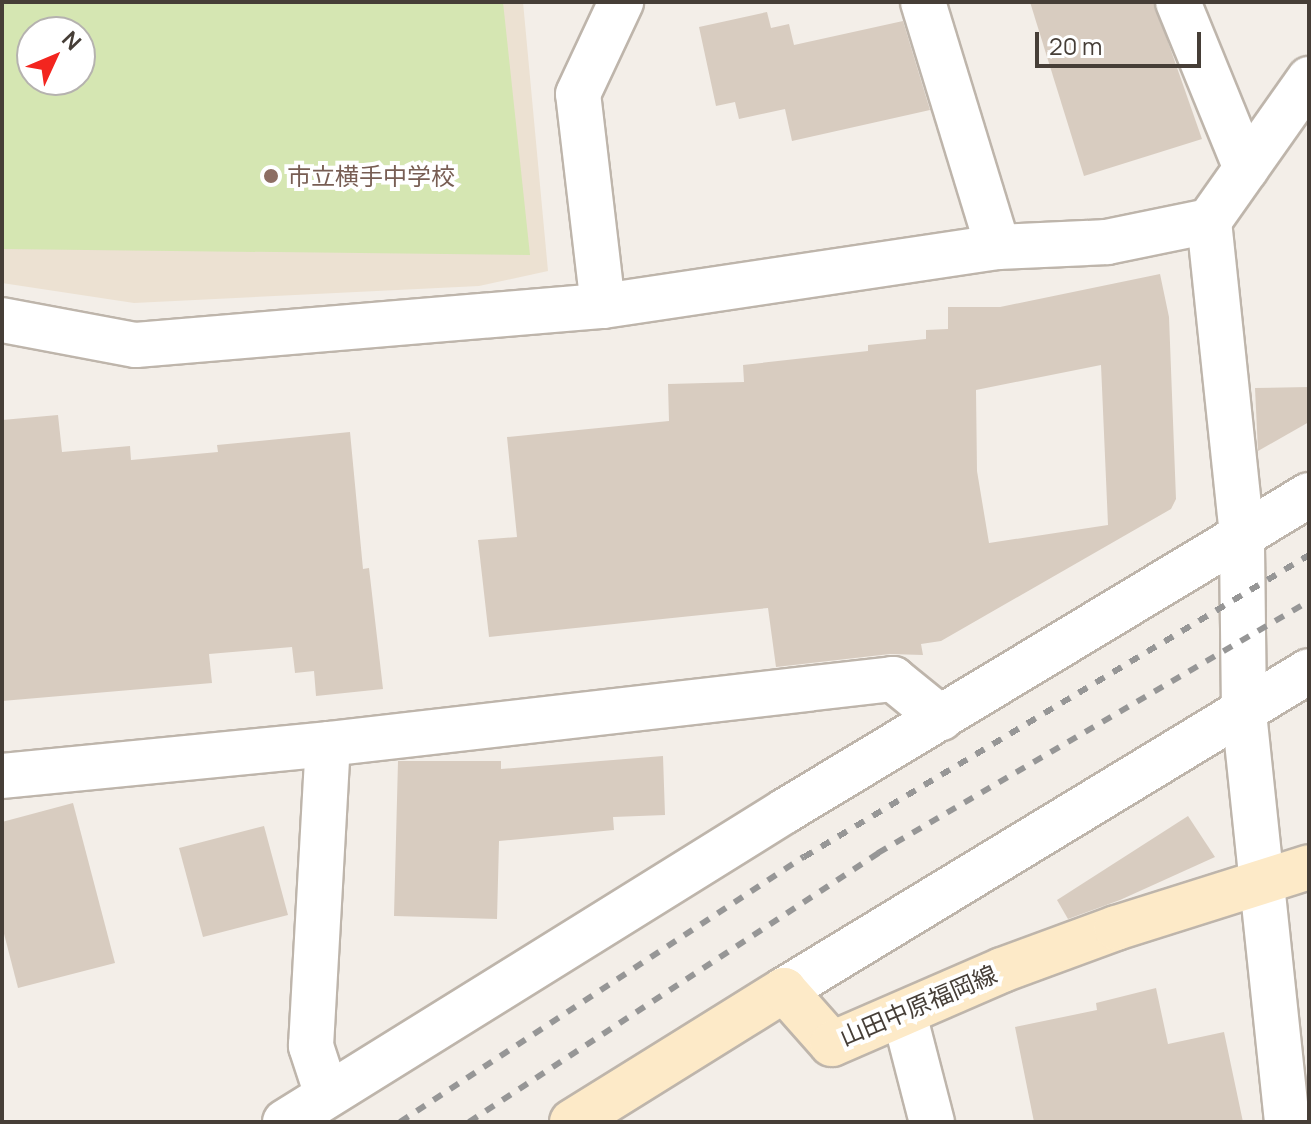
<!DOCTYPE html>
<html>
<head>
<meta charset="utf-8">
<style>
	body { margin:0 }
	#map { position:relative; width:1311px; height:1124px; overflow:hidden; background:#f3eee8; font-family:Manrope,"Noto Sans JP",sans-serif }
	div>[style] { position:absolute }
	.education>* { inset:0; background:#ece1d2 }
	.green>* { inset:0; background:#d5e6b2 }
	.building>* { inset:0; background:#d8ccc0 }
	.roads { filter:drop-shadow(2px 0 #beb5ab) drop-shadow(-2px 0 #beb5ab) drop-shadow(0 2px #beb5ab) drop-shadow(0 -2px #beb5ab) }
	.minor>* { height:44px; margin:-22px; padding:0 22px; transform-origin:22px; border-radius:22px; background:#fff }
	.tertiary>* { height:44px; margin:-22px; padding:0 22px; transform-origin:22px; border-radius:22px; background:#fff }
	.secondary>* { height:44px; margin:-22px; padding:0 22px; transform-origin:22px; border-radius:22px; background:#fdeac8 }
	.rail>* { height:6px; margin-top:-3px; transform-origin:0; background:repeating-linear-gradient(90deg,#969696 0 10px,transparent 0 20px) }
	.dots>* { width:22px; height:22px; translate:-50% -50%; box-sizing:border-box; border:4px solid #fff; border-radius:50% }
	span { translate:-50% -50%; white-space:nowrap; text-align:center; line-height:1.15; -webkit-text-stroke:8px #fff; paint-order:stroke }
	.education-label { font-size:24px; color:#785e54 }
	.left { translate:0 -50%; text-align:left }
	.street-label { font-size:24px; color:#463e37 }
	.frame { position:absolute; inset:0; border:4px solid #463e37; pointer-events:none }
	.north { position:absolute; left:16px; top:16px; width:80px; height:80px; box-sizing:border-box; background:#fff; border:2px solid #b5b2af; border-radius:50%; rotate:46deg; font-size:22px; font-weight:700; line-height:32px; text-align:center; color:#463e37 }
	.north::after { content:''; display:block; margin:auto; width:28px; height:36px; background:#f3251f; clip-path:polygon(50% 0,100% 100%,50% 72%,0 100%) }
	.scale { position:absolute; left:1035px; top:32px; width:166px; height:36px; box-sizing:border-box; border:4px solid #463e37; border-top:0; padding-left:10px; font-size:24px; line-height:28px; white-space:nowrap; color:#463e37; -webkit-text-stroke:6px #fff; paint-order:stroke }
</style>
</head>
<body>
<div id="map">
	<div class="education">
		<i style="clip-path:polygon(evenodd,2px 2px,523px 2px,548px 271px,479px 286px,134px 303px,2px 283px,2px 2px,32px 32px,80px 32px,80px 80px,32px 80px,32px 32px)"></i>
	</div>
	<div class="green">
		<i style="clip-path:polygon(evenodd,2px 2px,503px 2px,530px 255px,2px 249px,2px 2px,32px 32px,80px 32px,80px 80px,32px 80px,32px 32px)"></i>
	</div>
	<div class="building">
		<i style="clip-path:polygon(1030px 2px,1154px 2px,1202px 139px,1084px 176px)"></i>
		<i style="clip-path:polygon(767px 12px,771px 28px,789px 24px,794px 45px,903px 21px,930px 110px,792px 141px,785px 109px,739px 119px,735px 102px,716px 106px,699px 27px)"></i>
		<i style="clip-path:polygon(evenodd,1160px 274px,1169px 317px,1176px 499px,1171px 509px,941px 641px,921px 644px,923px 655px,890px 654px,776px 667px,768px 608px,489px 637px,478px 540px,517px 537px,507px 437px,669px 421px,668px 384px,744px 382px,743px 365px,868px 351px,868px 345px,926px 339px,926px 330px,948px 329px,948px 307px,1000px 307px,1160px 274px,1101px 365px,1108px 525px,989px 543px,977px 471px,976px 390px,1101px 365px)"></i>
		<i style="clip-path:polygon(1309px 387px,1309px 422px,1258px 451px,1255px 388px)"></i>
		<i style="clip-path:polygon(58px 415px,62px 452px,130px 446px,131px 460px,218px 452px,217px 445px,350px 432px,363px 569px,369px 568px,383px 689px,316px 696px,314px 671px,295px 673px,292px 647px,209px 654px,212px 683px,2px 701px,2px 420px)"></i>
		<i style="clip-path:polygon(663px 756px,665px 815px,613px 817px,614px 830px,499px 841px,497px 919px,394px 916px,398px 761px,501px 761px,501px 769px)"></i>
		<i style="clip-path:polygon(73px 803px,115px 963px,18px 988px,2px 926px,2px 822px)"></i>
		<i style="clip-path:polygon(1188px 816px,1215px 857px,1120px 900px,1068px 919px,1057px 900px)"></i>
		<i style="clip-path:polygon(264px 826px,288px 915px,203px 937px,179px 848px)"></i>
		<i style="clip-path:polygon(1156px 988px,1168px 1044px,1224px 1032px,1243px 1122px,1034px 1122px,1015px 1027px,1097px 1010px,1096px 1003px)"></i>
	</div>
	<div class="roads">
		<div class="minor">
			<i style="left:923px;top:2px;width:256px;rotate:73deg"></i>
			<i style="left:1178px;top:2px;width:180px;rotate:67.8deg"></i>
			<i style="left:603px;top:306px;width:213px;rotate:-96.7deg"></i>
			<i style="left:578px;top:94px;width:102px;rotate:-64.9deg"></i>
			<i style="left:2px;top:320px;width:136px;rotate:10.6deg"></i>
			<i style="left:136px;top:345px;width:469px;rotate:-4.8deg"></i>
			<i style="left:603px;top:306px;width:399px;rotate:-8.5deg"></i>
			<i style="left:998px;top:247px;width:109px;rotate:-2.6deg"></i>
			<i style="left:1107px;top:242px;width:104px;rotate:-11.6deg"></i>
			<i style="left:2px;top:776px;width:328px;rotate:-5.6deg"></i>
			<i style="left:328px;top:744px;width:569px;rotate:-6.56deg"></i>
			<i style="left:893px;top:679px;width:62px;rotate:39.1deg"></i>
			<i style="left:904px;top:1014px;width:112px;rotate:75.5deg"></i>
			<i style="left:327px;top:1095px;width:52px;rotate:-108.1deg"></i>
			<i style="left:311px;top:1046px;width:302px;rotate:-86.8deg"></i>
			<i style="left:1287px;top:1122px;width:414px;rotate:-96deg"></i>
			<i style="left:1244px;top:710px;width:175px;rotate:-90.7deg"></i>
			<i style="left:1242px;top:535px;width:316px;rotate:-96deg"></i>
			<i style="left:1209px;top:221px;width:174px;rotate:-54.8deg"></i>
		</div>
		<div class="tertiary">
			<i style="left:784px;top:990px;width:614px;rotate:-31.28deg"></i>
			<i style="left:285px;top:1122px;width:589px;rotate:-31.88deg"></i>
			<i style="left:785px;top:811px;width:612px;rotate:-31.09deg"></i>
		</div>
		<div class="secondary">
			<i style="left:572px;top:1122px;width:250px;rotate:-31.9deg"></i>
			<i style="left:784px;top:990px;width:72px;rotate:48.4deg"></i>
			<i style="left:832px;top:1044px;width:185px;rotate:-23.5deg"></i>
			<i style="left:1002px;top:970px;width:121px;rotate:-20.2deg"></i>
			<i style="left:1116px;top:928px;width:202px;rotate:-17.5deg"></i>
		</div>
	</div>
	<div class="rail">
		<i style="left:400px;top:1122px;width:483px;rotate:-33.3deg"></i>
		<i style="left:804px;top:857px;width:588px;rotate:-30.88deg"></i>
		<i style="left:469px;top:1122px;width:490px;rotate:-33.3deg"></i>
		<i style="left:878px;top:853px;width:499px;rotate:-30.3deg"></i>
	</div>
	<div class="dots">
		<i style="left:271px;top:176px;background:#8d6e63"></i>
	</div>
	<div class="education-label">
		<span class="left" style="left:287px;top:176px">市立横手中学校</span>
	</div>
	<div class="street-label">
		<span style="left:918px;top:1005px;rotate:-23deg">山田中原福岡線</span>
	</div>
	<div class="frame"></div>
	<div class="north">N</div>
	<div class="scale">20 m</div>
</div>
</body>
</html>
